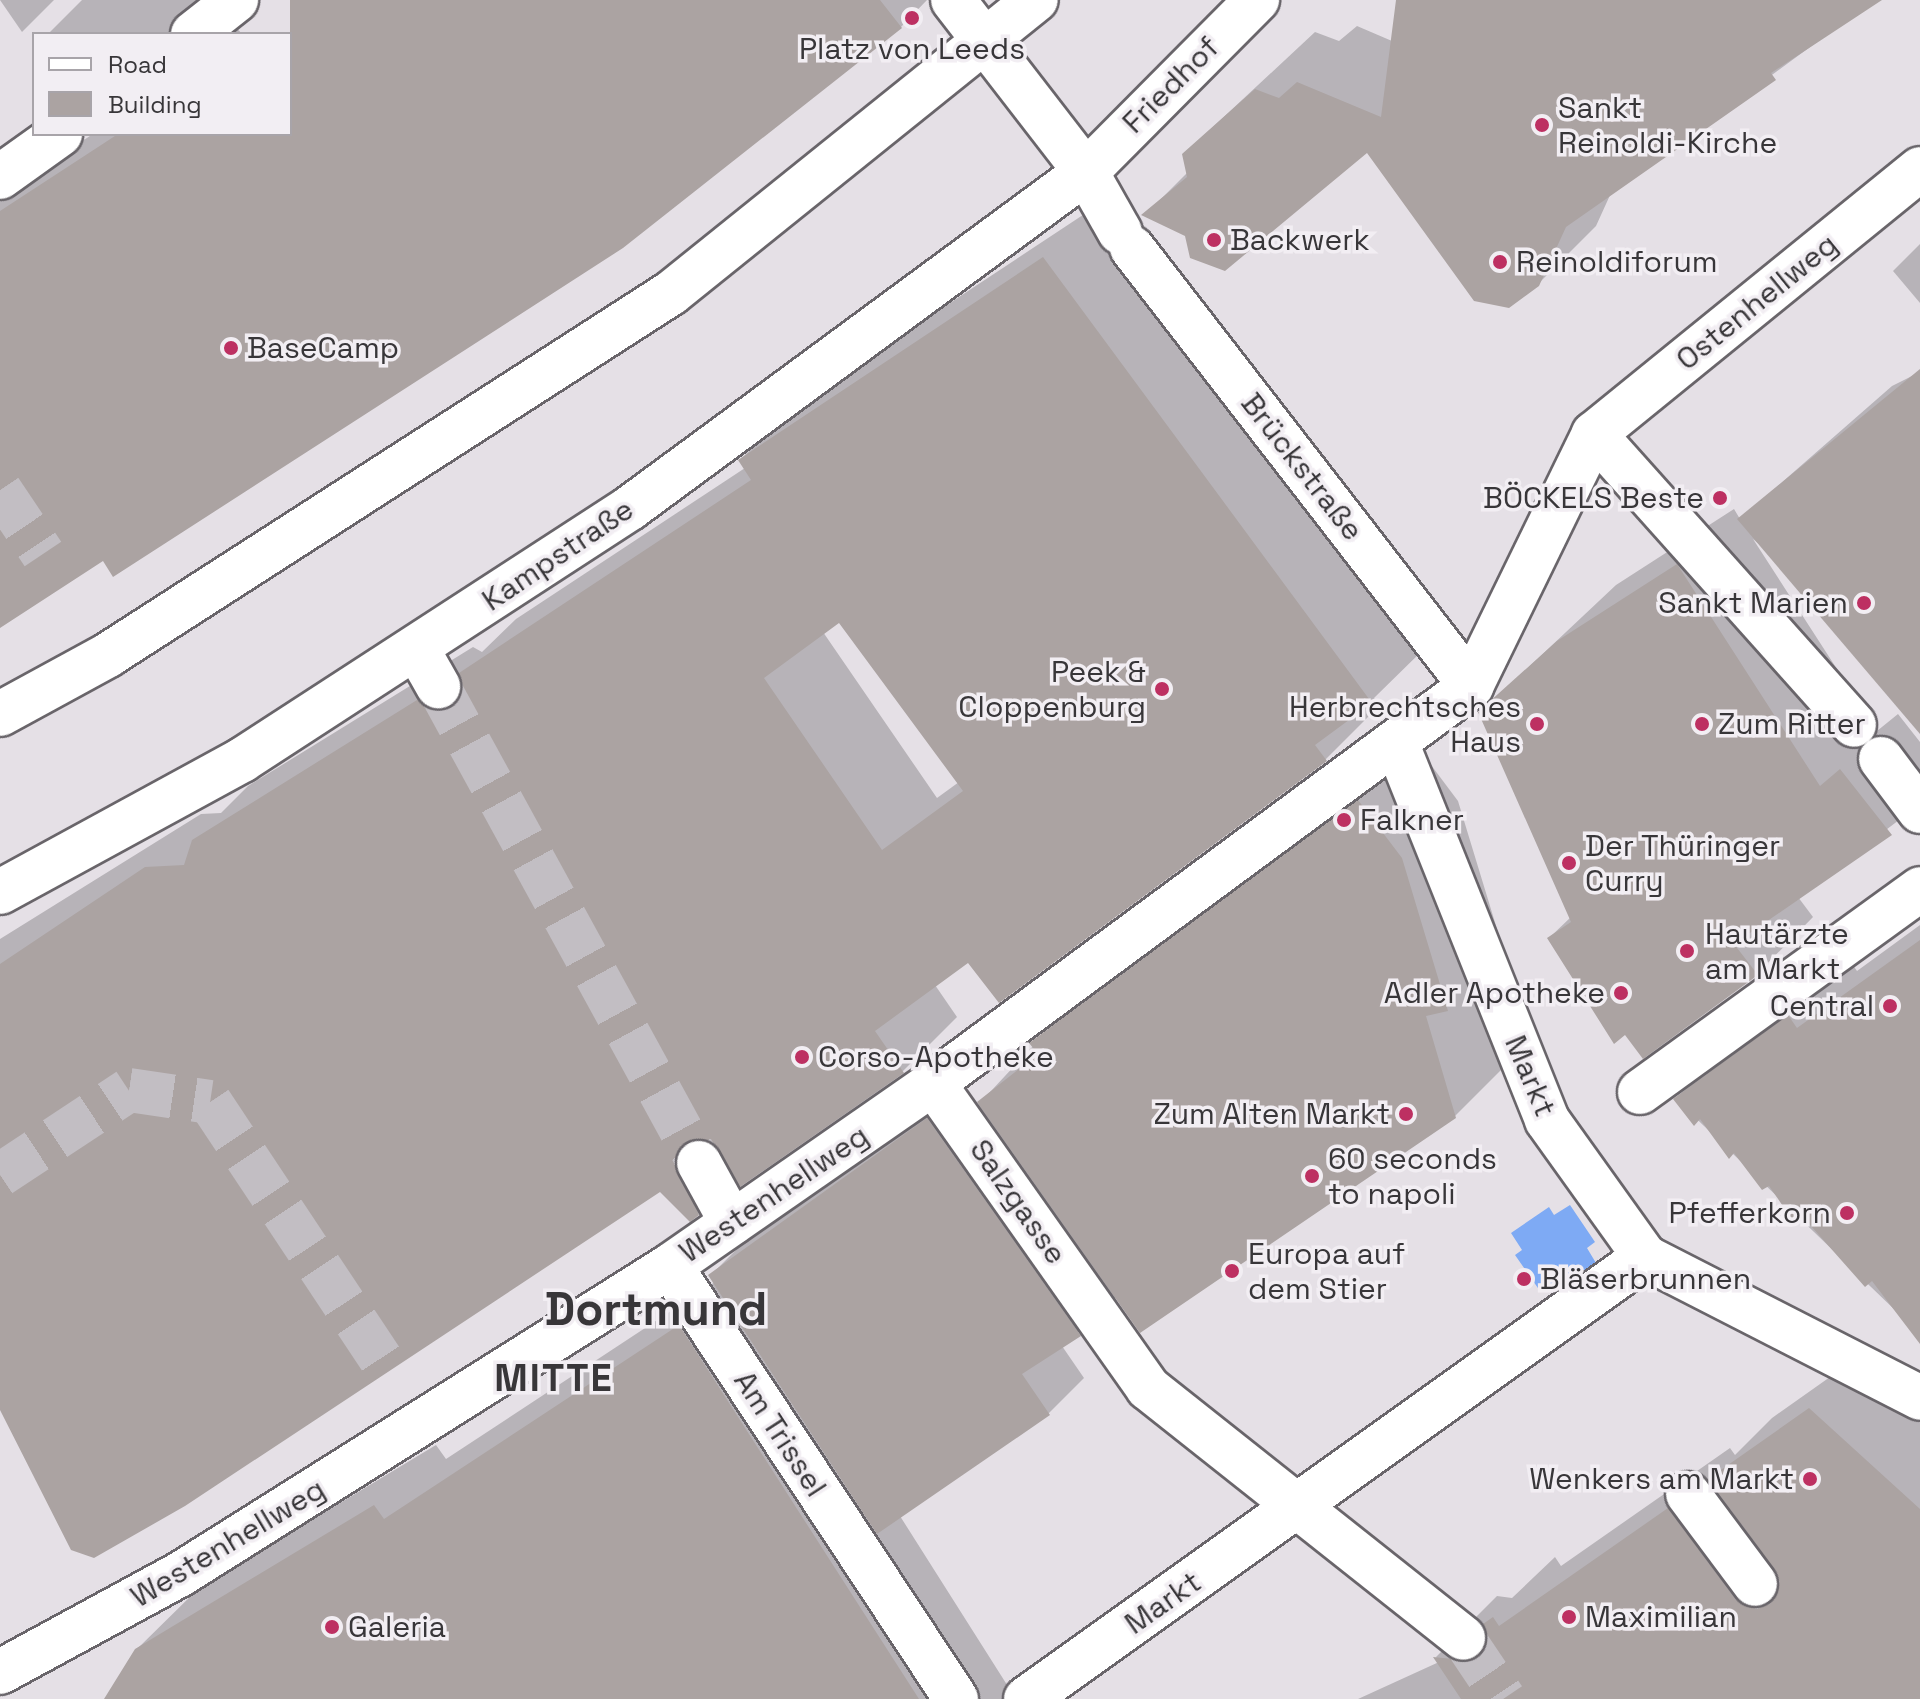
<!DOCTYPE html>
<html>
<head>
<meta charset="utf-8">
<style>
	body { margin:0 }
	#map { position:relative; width:1920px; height:1699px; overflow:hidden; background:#e5e0e6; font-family:"Space Grotesk",sans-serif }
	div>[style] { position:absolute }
	.water>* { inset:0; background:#7eaaf4 }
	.shadow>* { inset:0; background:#0003 }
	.building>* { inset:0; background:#aba3a2 }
	.minor-tunnel>* { height:44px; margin-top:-22px; transform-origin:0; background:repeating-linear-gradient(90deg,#c2bec3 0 44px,transparent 0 66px) }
	.roads { filter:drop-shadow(2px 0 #69656a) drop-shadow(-2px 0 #69656a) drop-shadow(0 2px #69656a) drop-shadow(0 -2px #69656a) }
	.minor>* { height:44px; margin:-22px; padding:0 22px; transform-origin:22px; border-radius:22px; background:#fff }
	.dots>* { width:22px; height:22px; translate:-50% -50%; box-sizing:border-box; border:4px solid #f2eef3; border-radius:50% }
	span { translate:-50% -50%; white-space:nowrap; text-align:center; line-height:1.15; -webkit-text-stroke:7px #f2eef3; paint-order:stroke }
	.poi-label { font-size:30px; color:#383639 }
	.left { translate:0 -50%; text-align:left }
	.right { translate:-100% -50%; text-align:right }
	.street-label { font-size:30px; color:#383639 }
	.district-label { font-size:38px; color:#383639; font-weight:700; letter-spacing:2px }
	.town-label { font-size:46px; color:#383639; font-weight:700 }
	.legend { position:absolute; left:32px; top:32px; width:260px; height:104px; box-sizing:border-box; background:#f2eef3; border:2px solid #a8a4a9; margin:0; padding:10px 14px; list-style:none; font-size:24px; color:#383639 }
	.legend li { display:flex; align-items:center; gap:16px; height:40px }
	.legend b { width:40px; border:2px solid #a8a4a9 }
</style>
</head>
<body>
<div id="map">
	<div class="water">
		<i style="clip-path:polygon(1570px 1205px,1595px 1242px,1587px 1248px,1596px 1263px,1559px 1289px,1554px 1282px,1540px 1291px,1515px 1255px,1522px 1250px,1511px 1233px,1549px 1207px,1554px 1215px)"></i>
	</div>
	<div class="shadow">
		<i style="clip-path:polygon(0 0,54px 0,22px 32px)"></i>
		<i style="clip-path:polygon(82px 0,227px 0,219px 8px,242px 34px,48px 34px)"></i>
		<i style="clip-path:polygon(336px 0,927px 0,901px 27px,0 626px,0 195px,93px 134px,290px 134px,290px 37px)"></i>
		<i style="clip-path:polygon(1409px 0,1874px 0,1611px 193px,1596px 226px,1538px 284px,1368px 150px,1187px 234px,1145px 215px,1188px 172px,1184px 154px,1315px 32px,1339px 41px,1357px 26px,1392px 41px)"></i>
		<i style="clip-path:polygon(evenodd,1098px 205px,1425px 648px,1374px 698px,1380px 705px,1326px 759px,999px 1001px,968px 961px,935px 985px,957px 1017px,903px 1071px,741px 1184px,736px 1176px,698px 1214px,660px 1189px,0 1406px,0 939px,201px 814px,221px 813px,248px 786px,473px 647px,482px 652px,516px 619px,745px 468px,740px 460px,794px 406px,1098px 205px,839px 620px,959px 782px,937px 798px,823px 632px,839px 620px,1098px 205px,689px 1132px,675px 1165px,671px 1165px,689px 1132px)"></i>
		<i style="clip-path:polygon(1920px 244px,1920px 303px,1893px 271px)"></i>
		<i style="clip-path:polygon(1920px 372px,1920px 679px,1753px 539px,1877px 731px,1898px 714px,1920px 742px,1920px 804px,1798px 897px,1813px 917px,1757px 974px,1549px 938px,1571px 917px,1481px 712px,1616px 585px,1734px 509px,1740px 519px,1892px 386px)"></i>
		<i style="clip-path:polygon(1416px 745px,1458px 801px,1504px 952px,1485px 971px,1512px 1059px,1455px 1116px,1117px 1297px,1062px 1346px,1084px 1378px,1049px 1413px,900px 1516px,1016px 1699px,106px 1699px,136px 1650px,199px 1588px,436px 1445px,446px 1459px,715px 1282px,711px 1275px,746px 1240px,963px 1084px,978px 1105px,1089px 986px)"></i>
		<i style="clip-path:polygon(1920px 925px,1920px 1297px,1898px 1313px,1676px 1099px,1734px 1040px,1848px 958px,1857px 971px)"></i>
		<i style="clip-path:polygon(1871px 1348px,1920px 1393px,1920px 1699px,1358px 1699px,1439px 1662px,1436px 1657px,1497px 1596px,1512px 1598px,1555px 1557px,1561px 1566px,1730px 1448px,1735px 1455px,1772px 1418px)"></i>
	</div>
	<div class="building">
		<i style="clip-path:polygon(290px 0,880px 0,902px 28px,623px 248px,113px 577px,103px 561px,0 628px,0 211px,118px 134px,290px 134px)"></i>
		<i style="clip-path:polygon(1396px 0,1882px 0,1771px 73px,1776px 80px,1566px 227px,1539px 286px,1509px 308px,1474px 301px,1367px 153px,1225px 271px,1190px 258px,1185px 236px,1141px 215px,1187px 177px,1182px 154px,1255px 89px,1279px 98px,1297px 82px,1381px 117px)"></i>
		<i style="clip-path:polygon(evenodd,1043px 257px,1372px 703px,1315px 745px,1327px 761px,999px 1003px,968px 963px,875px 1031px,904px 1073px,740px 1187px,713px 1142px,686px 1142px,674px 1163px,699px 1215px,690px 1222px,660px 1192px,185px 1506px,94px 1558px,71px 1550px,0 1410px,0 964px,145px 867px,184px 865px,192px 840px,417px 700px,437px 711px,451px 707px,463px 687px,459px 673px,751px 480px,738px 460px,1043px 257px,839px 623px,963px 791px,882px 850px,764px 678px,839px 623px)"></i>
		<i style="clip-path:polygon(1920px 369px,1920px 734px,1737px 519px)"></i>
		<i style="clip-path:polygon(1677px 564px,1820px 786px,1840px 769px,1892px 835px,1734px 944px,1758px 975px,1643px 1059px,1625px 1035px,1614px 1044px,1547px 938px,1571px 922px,1478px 712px,1557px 641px)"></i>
		<i style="clip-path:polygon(1358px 800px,1402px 858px,1448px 1011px,1426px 1016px,1456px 1118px,1140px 1333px,977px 1102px,1038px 1054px,1029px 1043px)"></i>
		<i style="clip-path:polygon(1920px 940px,1920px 1344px,1872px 1281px,1865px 1287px,1803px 1217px,1794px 1222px,1769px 1186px,1762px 1190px,1734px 1153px,1729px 1159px,1700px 1119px,1694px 1126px,1673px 1099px,1788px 1015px,1797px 1028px)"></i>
		<i style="clip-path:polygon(927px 1118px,1081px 1336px,1022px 1374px,1050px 1415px,877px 1534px,708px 1275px)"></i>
		<i style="clip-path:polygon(679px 1325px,919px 1699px,104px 1699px,135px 1649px,374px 1505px,384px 1519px)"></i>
		<i style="clip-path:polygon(1809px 1408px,1920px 1509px,1920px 1699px,1461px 1699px,1433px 1657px,1473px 1661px,1488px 1642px,1483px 1624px,1493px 1617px,1499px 1626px,1668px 1508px,1736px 1600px,1757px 1609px,1770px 1604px,1780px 1582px,1775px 1570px,1708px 1479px)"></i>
	</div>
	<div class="minor-tunnel">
		<i style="left:0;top:490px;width:77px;rotate:56.1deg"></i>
		<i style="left:438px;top:686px;width:544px;rotate:61.31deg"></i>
		<i style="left:0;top:1175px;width:154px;rotate:-33.4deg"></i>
		<i style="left:129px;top:1090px;width:82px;rotate:8.4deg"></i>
		<i style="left:210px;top:1102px;width:323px;rotate:56.4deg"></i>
		<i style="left:1463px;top:1638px;width:73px;rotate:56.1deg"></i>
	</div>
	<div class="roads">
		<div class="minor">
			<i style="left:953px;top:0;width:217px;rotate:52.3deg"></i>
			<i style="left:1086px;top:172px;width:69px;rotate:60.5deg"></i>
			<i style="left:193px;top:34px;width:55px;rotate:-38.3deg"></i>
			<i style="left:0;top:177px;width:74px;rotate:-35.6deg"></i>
			<i style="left:1132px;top:248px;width:554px;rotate:52.26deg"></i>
			<i style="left:1594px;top:434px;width:390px;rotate:48.2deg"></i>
			<i style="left:417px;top:649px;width:43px;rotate:60.4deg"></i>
			<i style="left:0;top:714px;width:123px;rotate:-28.6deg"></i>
			<i style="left:108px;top:655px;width:669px;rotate:-32.74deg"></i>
			<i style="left:671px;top:293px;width:468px;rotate:-38.8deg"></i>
			<i style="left:1396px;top:742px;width:407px;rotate:68.2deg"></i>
			<i style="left:1547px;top:1120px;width:168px;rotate:54.4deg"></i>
			<i style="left:1645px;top:1257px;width:309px;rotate:27.1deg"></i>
			<i style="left:1881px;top:759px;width:65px;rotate:53.1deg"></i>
			<i style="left:0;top:892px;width:276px;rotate:-28.6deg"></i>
			<i style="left:242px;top:760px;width:463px;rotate:-33deg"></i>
			<i style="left:630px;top:508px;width:566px;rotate:-36.38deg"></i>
			<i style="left:1086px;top:172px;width:243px;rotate:-45.2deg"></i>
			<i style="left:933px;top:1083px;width:373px;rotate:54.8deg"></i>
			<i style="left:1148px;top:1388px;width:402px;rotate:38.4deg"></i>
			<i style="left:1640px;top:1092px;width:346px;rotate:-35.9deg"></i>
			<i style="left:699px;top:1163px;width:68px;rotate:61.2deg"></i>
			<i style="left:670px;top:1266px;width:519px;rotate:56.55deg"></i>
			<i style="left:1688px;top:1494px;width:112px;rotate:53.3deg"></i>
			<i style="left:0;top:1672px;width:204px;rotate:-28.5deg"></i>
			<i style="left:179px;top:1575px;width:580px;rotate:-32.18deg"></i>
			<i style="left:670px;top:1266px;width:320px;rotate:-34.8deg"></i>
			<i style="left:933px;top:1083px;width:669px;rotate:-36.42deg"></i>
			<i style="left:1471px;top:686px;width:280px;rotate:-64deg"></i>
			<i style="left:1594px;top:434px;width:420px;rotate:-39.1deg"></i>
			<i style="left:1026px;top:1699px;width:761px;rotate:-35.53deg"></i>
		</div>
	</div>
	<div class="dots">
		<i style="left:912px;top:18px;background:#bd3062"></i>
		<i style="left:1542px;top:125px;background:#bd3062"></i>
		<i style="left:1214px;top:240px;background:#bd3062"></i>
		<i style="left:1500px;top:262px;background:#bd3062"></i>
		<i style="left:231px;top:348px;background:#bd3062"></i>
		<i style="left:1720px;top:498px;background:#bd3062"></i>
		<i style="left:1864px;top:603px;background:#bd3062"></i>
		<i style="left:1162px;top:689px;background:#bd3062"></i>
		<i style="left:1537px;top:724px;background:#bd3062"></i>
		<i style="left:1702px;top:724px;background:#bd3062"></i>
		<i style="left:1344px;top:820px;background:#bd3062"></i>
		<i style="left:1569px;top:863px;background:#bd3062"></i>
		<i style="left:1687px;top:951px;background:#bd3062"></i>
		<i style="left:1621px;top:993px;background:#bd3062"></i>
		<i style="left:1890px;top:1006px;background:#bd3062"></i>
		<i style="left:802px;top:1057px;background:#bd3062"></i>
		<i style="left:1406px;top:1114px;background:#bd3062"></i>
		<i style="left:1312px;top:1176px;background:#bd3062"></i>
		<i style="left:1847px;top:1213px;background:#bd3062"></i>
		<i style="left:1232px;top:1271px;background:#bd3062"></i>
		<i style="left:1524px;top:1279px;background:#bd3062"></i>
		<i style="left:1810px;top:1479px;background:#bd3062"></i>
		<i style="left:1569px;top:1617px;background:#bd3062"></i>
		<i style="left:332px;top:1627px;background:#bd3062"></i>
	</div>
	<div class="poi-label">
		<span style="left:912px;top:49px">Platz von Leeds</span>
		<span class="left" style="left:1558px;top:125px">Sankt<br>Reinoldi-Kirche</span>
		<span class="left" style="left:1230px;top:240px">Backwerk</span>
		<span class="left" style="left:1516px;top:262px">Reinoldiforum</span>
		<span class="left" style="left:247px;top:348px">BaseCamp</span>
		<span class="right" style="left:1704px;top:498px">BÖCKELS Beste</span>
		<span class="right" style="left:1848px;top:603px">Sankt Marien</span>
		<span class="right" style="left:1146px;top:689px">Peek &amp;<br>Cloppenburg</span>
		<span class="right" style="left:1521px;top:724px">Herbrechtsches<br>Haus</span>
		<span class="left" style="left:1718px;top:724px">Zum Ritter</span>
		<span class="left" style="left:1360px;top:820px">Falkner</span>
		<span class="left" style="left:1585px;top:863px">Der Thüringer<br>Curry</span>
		<span class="left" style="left:1705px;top:951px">Hautärzte<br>am Markt</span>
		<span class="right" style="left:1605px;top:993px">Adler Apotheke</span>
		<span class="right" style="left:1874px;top:1006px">Central</span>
		<span class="left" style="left:818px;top:1057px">Corso-Apotheke</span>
		<span class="right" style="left:1390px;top:1114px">Zum Alten Markt</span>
		<span class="left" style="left:1328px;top:1176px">60 seconds<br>to napoli</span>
		<span class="right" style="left:1831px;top:1213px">Pfefferkorn</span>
		<span class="left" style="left:1248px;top:1271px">Europa auf<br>dem Stier</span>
		<span class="left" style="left:1540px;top:1279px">Bläserbrunnen</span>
		<span class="right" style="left:1794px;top:1479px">Wenkers am Markt</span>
		<span class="left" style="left:1585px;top:1617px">Maximilian</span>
		<span class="left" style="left:348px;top:1627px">Galeria</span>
	</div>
	<div class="street-label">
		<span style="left:1171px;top:85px;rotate:-45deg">Friedhof</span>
		<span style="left:1757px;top:302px;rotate:-39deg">Ostenhellweg</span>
		<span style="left:1302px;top:467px;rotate:52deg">Brückstraße</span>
		<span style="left:558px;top:555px;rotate:-34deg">Kampstraße</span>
		<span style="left:1530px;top:1076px;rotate:67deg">Markt</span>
		<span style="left:774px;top:1194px;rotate:-34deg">Westenhellweg</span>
		<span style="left:1018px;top:1202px;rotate:55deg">Salzgasse</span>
		<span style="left:780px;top:1434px;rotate:57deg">Am Trissel</span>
		<span style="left:228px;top:1543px;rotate:-31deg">Westenhellweg</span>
		<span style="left:1163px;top:1603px;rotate:-35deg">Markt</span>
	</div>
	<div class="district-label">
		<span style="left:554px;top:1379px">MITTE</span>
	</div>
	<div class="town-label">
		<span style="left:656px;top:1309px">Dortmund</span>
	</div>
	<ul class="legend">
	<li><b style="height:10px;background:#fff"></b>Road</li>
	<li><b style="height:22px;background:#aba3a2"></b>Building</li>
	</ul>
</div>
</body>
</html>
